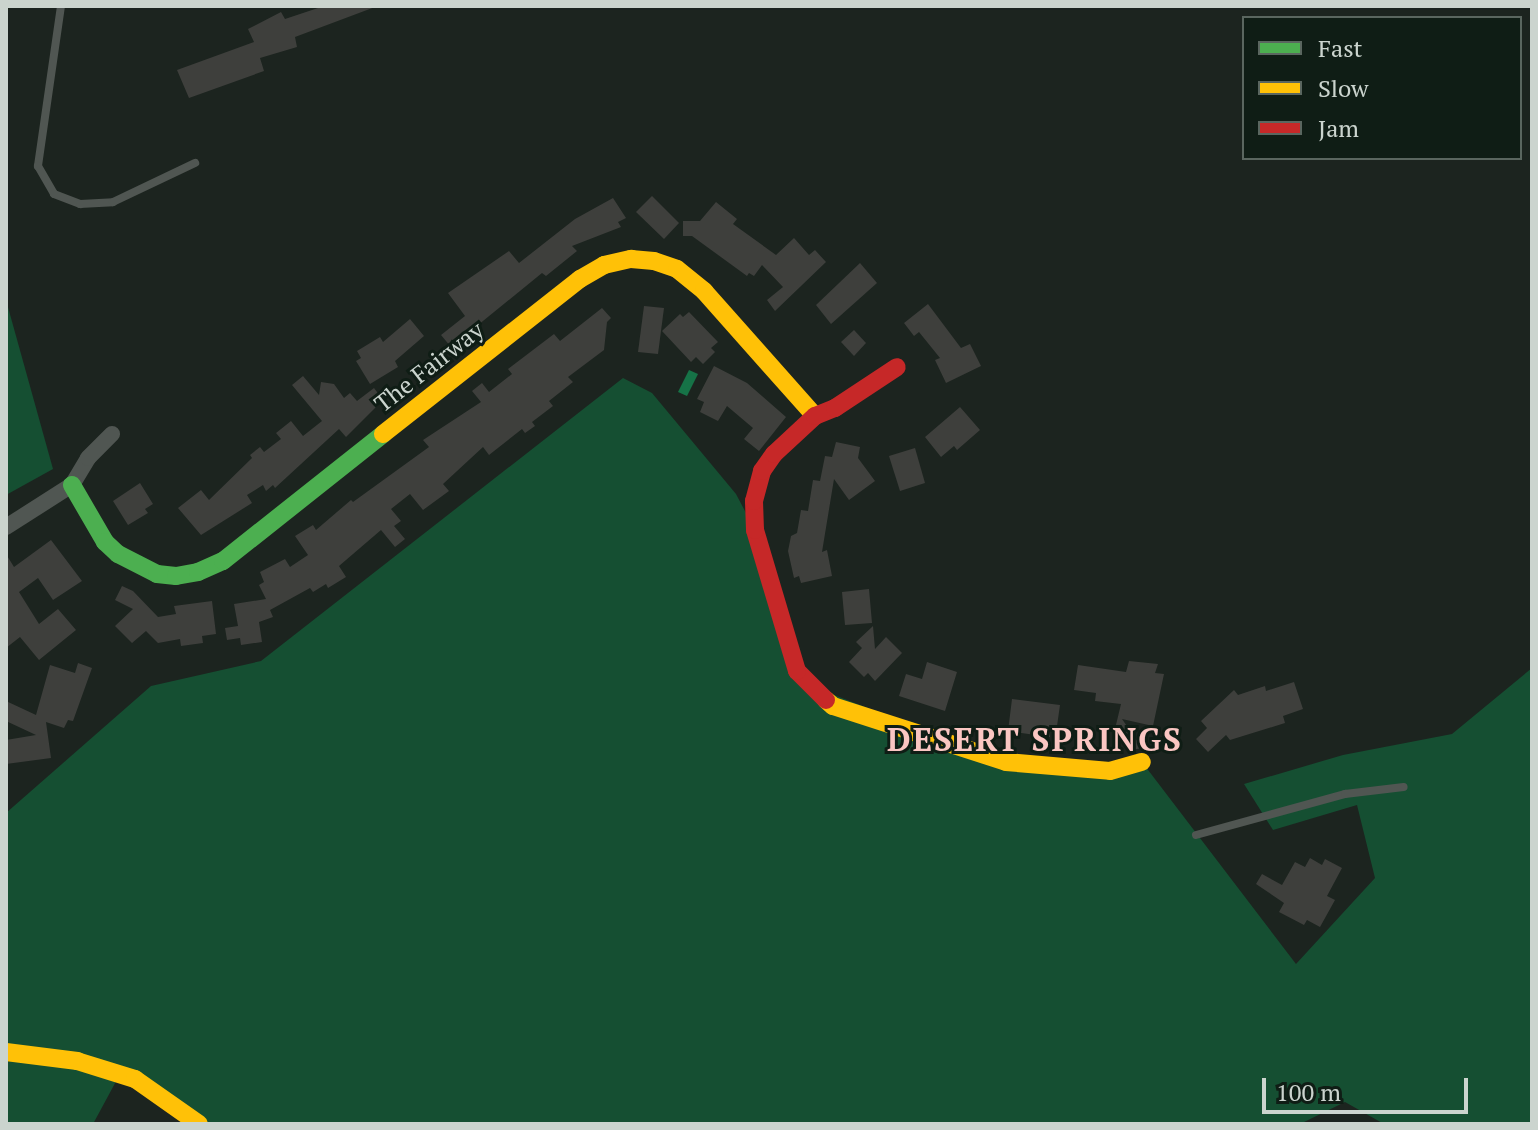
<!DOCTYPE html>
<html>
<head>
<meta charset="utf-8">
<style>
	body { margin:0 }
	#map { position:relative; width:1538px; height:1130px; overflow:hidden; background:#1c241f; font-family:"PT Serif",serif }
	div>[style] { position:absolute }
	.green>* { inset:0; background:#154f32 }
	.water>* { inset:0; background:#167347 }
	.building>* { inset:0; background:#3e3f3c }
	.lane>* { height:8px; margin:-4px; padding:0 4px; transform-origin:4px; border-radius:4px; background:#505652 }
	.street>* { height:16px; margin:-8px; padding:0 8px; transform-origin:8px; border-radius:8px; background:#505652 }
	.fast>* { height:18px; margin:-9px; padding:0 9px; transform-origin:9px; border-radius:9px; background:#4caf50 }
	.slow>* { height:18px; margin:-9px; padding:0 9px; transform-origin:9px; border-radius:9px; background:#ffc107 }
	.jam>* { height:18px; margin:-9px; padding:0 9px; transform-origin:9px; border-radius:9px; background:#c62828 }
	span { translate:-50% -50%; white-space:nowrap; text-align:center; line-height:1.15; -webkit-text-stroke:6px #0f1d15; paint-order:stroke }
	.street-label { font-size:24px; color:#cbd4ce }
	.district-label { font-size:32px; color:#fac6c2; font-weight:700; letter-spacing:2px }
	.frame { position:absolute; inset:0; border:8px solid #cbd4ce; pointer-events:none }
	.legend { position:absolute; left:1242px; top:16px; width:280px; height:144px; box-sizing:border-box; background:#0f1d15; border:2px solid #5a665f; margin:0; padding:10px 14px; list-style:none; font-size:24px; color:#cbd4ce }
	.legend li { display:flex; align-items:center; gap:16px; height:40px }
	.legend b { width:40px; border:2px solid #5a665f }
	.scale { position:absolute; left:1262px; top:1078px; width:206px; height:36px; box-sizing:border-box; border:4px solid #cbd4ce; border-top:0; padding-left:10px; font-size:24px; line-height:28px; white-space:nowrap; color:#cbd4ce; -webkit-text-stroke:6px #0f1d15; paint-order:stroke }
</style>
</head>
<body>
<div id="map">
	<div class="green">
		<i style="clip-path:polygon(6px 300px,53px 469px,6px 495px)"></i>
		<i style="clip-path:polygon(623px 378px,652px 393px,736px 494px,755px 530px,806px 684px,1006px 762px,1142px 762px,1296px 964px,1375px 878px,1357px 805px,1273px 830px,1244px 784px,1343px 755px,1452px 734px,1532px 668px,1532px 1124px,1384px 1124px,1345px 1102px,1300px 1124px,199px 1124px,120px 1074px,93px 1124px,6px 1124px,6px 813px,151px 686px,261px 661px)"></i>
	</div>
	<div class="water">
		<i style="clip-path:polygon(689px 370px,698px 374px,687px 396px,678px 392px)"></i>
	</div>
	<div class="building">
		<i style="clip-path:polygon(324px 6px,375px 7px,295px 37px,297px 47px,260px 58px,264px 71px,189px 98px,177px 70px,254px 42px,248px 29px,281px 12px,285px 19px)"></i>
		<i style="clip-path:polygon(652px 196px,679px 223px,664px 239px,636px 212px)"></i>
		<i style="clip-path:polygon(613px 198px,626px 218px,618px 222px,621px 227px,572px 246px,577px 251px,546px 276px,542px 273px,451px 347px,441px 335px,465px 316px,448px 293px,509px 251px,519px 263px,575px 219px)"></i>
		<i style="clip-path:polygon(716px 202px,737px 219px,733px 224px,776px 255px,794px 238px,809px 255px,815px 250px,826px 262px,775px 311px,767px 300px,783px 287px,762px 265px,754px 276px,749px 273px,747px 276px,692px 236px,683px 236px,683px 221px,700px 221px)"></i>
		<i style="clip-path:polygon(860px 263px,877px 283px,831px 324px,816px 305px)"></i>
		<i style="clip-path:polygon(928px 304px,961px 348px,970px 344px,981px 366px,946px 383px,935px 360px,940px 358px,919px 332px,914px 336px,904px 323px)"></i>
		<i style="clip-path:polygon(644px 306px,664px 308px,658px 354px,638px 352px)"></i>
		<i style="clip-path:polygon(602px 308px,611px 318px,607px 322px,604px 350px,568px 377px,573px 382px,549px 401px,553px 406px,532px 422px,535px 426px,525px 433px,522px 429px,489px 455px,483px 447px,443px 484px,449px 491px,423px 510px,410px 494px,391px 509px,401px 521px,394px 526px,405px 539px,395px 547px,381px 530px,339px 566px,346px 577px,328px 588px,326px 584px,313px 592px,310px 588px,270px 610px,273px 617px,259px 622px,262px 642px,241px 645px,240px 638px,227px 640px,225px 628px,238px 626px,234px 604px,266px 599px,259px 585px,264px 582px,260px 572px,285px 559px,290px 567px,308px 555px,295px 536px,313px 525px,316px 530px,351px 500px,353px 502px,429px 447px,423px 440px,481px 402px,472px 391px,482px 383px,489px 392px,512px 374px,508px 369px,554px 334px,560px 341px)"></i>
		<i style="clip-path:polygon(689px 312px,718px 342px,711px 348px,715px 352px,703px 364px,696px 357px,691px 362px,662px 331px,680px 314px,683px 317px)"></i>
		<i style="clip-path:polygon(410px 319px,424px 336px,395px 361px,398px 367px,370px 384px,356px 361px,361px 358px,357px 351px,380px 337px,383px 342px)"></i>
		<i style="clip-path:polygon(854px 330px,866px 343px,854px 356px,841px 342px)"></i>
		<i style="clip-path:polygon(714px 366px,747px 383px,786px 417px,759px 451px,744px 439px,753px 428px,727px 406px,718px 421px,700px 412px,704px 402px,697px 399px)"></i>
		<i style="clip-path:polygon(303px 376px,319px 395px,321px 382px,334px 384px,344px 398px,350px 393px,357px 401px,374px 388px,383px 400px,346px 437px,339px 429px,275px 488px,273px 485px,266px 491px,263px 485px,247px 495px,252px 503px,201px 535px,178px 508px,201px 490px,209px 500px,252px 458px,250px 455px,260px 447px,264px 452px,281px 439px,276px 433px,291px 421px,303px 436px,322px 421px,292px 385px)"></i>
		<i style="clip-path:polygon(960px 407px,980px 430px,957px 450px,954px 446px,941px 457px,925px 437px)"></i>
		<i style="clip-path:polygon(836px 442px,860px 447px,858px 458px,875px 481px,849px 500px,834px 479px,822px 552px,827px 550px,832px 576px,801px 583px,799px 576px,794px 578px,788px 551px,791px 536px,797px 533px,801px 510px,808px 511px,813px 480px,820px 481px,825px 456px,832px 457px)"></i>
		<i style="clip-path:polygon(915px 448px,925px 483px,900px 491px,889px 456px)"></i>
		<i style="clip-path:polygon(140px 483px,153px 504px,145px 509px,148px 513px,128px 525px,113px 501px)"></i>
		<i style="clip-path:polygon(51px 540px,82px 581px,53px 600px,38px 578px,19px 592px,39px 624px,58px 609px,76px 630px,39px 660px,20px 637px,6px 648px,6px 554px,14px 567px)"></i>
		<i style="clip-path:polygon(122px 586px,133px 591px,158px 617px,176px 614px,174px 606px,212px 601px,216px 634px,202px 636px,203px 643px,181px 646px,180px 639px,158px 643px,146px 631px,132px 643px,115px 626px,133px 609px,115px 600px)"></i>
		<i style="clip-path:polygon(869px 589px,872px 623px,845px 625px,842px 592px)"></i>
		<i style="clip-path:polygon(873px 626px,875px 649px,886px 637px,902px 653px,875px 681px,868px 673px,864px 677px,849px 662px,862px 648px,856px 642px)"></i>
		<i style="clip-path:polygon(1129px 661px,1158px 664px,1155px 673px,1164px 674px,1153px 726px,1122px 719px,1142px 748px,1132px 750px,1115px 729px,1121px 704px,1095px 701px,1096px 693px,1074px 690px,1078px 665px,1126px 672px)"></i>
		<i style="clip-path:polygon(927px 662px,957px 672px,945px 711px,899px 696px,906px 674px,922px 679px)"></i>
		<i style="clip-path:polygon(78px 663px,92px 668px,73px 721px,68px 720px,64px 728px,46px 722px,51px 758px,6px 764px,6px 740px,36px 735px,6px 721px,6px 701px,36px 715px,50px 665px,75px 673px)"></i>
		<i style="clip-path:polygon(1294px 682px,1303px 709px,1283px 716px,1285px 723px,1230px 740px,1226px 735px,1208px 752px,1196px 739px,1207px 728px,1201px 721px,1234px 690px,1238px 695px,1265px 686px,1266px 691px)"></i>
		<i style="clip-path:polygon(1012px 699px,1060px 705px,1056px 733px,1050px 732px,1050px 737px,1008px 731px)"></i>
		<i style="clip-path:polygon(1310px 858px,1322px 865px,1325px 859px,1342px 868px,1327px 896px,1335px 900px,1320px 927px,1307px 920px,1304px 925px,1279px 912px,1284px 903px,1256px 884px,1262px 874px,1282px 885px,1295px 862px,1305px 867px)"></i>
	</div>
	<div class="lane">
		<i style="left:61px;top:6px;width:162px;rotate:98.2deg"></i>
		<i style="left:38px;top:166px;width:32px;rotate:60deg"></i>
		<i style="left:54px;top:194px;width:28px;rotate:21deg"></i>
		<i style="left:80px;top:204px;width:33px;rotate:-3deg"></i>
		<i style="left:113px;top:202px;width:91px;rotate:-25.4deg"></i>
		<i style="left:1196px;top:835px;width:155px;rotate:-15.4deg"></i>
		<i style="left:1345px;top:794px;width:59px;rotate:-6.8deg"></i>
	</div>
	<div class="street">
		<i style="left:6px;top:527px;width:78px;rotate:-32.5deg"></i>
		<i style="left:72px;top:485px;width:31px;rotate:-59deg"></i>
		<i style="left:88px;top:458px;width:34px;rotate:-45deg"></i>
	</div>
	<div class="fast">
		<i style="left:72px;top:485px;width:66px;rotate:59.9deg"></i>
		<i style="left:105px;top:542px;width:18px;rotate:43deg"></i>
		<i style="left:118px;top:554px;width:44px;rotate:27.1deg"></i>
		<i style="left:157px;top:574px;width:19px;rotate:6deg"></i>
		<i style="left:176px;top:576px;width:22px;rotate:-10deg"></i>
		<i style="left:198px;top:572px;width:27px;rotate:-24deg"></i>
		<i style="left:223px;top:561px;width:204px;rotate:-38.4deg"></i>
	</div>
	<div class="slow">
		<i style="left:383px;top:434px;width:251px;rotate:-38.2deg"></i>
		<i style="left:580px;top:279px;width:28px;rotate:-30deg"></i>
		<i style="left:604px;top:265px;width:28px;rotate:-13deg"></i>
		<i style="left:631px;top:259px;width:23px;rotate:5deg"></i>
		<i style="left:654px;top:261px;width:24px;rotate:19deg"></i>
		<i style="left:677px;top:269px;width:35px;rotate:39deg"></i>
		<i style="left:704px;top:291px;width:167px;rotate:48.4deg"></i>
		<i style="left:826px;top:700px;width:9px;rotate:41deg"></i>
		<i style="left:833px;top:706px;width:182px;rotate:17.9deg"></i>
		<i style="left:1006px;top:762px;width:104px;rotate:4.9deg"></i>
		<i style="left:1110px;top:771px;width:33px;rotate:-16deg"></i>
		<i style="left:6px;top:1052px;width:72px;rotate:7.2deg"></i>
		<i style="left:77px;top:1061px;width:61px;rotate:17.2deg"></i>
		<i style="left:135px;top:1079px;width:78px;rotate:35.1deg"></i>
	</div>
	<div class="jam">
		<i style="left:826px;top:700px;width:41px;rotate:-135deg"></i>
		<i style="left:797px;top:671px;width:147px;rotate:-106.6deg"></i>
		<i style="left:755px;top:530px;width:29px;rotate:-92deg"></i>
		<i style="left:754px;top:501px;width:31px;rotate:-75deg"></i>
		<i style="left:762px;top:471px;width:21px;rotate:-55deg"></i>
		<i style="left:774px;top:454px;width:56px;rotate:-42.8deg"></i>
		<i style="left:815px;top:416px;width:22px;rotate:-22deg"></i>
		<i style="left:835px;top:408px;width:74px;rotate:-33.5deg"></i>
	</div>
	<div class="street-label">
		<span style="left:429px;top:367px;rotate:-38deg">The Fairway</span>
	</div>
	<div class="district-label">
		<span style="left:1035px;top:739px">DESERT SPRINGS</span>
	</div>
	<div class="frame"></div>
	<ul class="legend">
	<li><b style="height:10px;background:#4caf50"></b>Fast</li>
	<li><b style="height:10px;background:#ffc107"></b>Slow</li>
	<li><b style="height:10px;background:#c62828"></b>Jam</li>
	</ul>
	<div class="scale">100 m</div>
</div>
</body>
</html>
